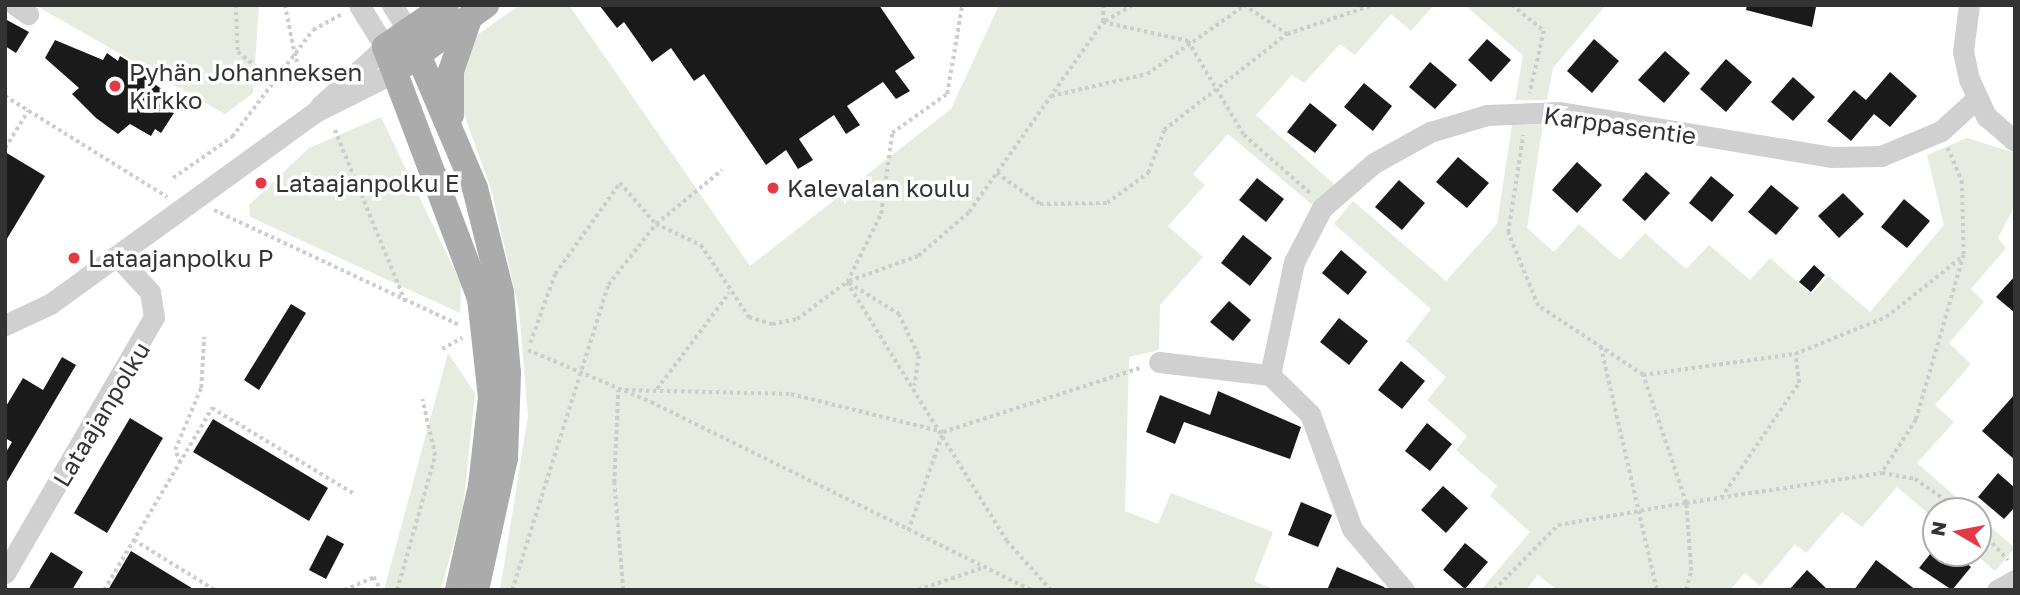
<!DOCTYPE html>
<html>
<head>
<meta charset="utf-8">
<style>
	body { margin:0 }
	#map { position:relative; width:2020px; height:595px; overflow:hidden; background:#fff; font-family:"Golos Text",sans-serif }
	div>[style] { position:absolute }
	.green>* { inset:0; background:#e6ecdf }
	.building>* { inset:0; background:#1a1a1a }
	.path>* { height:3.5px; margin-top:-1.75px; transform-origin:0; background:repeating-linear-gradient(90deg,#cdcdcd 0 3.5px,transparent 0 7px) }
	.minor>* { height:21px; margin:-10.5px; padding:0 10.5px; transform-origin:10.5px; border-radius:10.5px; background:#d0d0d0 }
	.major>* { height:26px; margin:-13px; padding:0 13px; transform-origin:13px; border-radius:13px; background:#ababab }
	.dots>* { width:19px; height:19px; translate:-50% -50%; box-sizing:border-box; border:4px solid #fff; border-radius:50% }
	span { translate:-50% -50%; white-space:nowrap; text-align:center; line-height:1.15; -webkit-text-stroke:7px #fff; paint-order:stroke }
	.poi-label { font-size:24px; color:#333 }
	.left { translate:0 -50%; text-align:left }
	.street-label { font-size:24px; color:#333 }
	.frame { position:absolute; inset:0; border:7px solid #333; pointer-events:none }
	.north { position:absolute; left:1922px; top:497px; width:70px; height:70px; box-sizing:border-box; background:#fff; border:2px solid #adadad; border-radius:50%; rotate:280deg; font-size:19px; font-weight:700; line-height:28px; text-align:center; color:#333 }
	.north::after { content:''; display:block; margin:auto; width:24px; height:32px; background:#e63946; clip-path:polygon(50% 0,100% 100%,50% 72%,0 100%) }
</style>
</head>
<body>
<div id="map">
	<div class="green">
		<i style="clip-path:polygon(35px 5px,259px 5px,253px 93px,225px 114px)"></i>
		<i style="clip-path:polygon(520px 5px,569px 5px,750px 266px,951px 109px,999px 5px,1434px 5px,1411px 31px,1391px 14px,1355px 55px,1340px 44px,1304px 83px,1292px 75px,1256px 115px,1334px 184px,1316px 208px,1228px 134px,1193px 174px,1205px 185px,1168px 226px,1203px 257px,1160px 305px,1159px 350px,1129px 357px,1125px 511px,1158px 524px,1171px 493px,1273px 532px,1254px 581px,1276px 590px,500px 590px,528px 416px,519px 310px,492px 192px,455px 89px,470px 40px)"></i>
		<i style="clip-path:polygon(1465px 5px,1606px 5px,1553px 68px,1547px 100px,1515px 100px,1523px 56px)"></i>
		<i style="clip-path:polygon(381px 117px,461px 284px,460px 313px,250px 217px,249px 205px,309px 148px)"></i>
		<i style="clip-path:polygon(1543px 124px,1527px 228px,1554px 252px,1579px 224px,1620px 260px,1645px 233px,1686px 269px,1709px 245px,1750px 280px,1770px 258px,1811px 294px,1828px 276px,1870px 312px,1944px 225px,1927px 155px,1967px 138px,2015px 153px,2015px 205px,1998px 238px,2006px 248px,1971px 289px,1984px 302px,1949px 343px,1971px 364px,1935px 405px,1954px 422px,1917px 463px,1972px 511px,1936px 511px,1936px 520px,1897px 487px,1862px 527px,1842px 512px,1806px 553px,1795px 544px,1760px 586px,1745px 573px,1730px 590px,1557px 590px,1538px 575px,1526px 590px,1481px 590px,1530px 532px,1490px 496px,1497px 486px,1456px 450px,1467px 436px,1427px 400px,1446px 377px,1406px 341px,1431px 309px,1334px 224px,1353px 201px,1446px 281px,1497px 224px,1512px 125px)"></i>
		<i style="clip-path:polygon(448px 353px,475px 393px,463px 508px,441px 590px,384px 590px)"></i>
		<i style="clip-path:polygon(1978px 516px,2015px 548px,1995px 571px,1974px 553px)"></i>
	</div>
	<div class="building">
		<i style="clip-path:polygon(599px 5px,879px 5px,915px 58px,895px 71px,910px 91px,896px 99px,883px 82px,847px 106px,860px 125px,846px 134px,834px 115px,799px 139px,813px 160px,798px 169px,786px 150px,766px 165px,704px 74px,694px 81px,671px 48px,652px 62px,624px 22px,617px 28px)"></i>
		<i style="clip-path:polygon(1747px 5px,1806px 5px,1816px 7px,1812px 27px,1746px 10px)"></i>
		<i style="clip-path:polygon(5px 19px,29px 32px,16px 53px,5px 46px)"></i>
		<i style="clip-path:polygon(1487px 39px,1511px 60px,1491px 82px,1468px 60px)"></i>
		<i style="clip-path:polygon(1594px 39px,1619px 61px,1592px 93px,1567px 71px)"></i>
		<i style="clip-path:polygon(55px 40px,103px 60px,107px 53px,118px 61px,120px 56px,156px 78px,153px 83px,166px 92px,159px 103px,174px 113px,161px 133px,155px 129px,151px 136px,130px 124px,118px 134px,96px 118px,72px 94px,79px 88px,45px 58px)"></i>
		<i style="clip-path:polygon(1665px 51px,1690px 73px,1664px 103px,1638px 80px)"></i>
		<i style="clip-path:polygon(1726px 59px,1752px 82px,1726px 112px,1700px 89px)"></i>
		<i style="clip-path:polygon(1430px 62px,1457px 85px,1435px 109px,1409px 87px)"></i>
		<i style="clip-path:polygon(1890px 72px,1917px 96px,1890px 127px,1874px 114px,1851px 141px,1827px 121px,1854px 90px,1866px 100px)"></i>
		<i style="clip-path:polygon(1793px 77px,1815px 97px,1793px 121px,1771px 102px)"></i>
		<i style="clip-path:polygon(1364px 83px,1392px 106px,1373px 131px,1344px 107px)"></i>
		<i style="clip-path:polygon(1310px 103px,1337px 125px,1315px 153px,1287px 132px)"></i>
		<i style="clip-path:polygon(5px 152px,45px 176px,5px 242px)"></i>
		<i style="clip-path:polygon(1458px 157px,1489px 183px,1467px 208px,1436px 182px)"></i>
		<i style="clip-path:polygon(1577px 162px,1602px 185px,1577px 213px,1552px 190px)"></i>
		<i style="clip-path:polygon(1646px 172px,1670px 193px,1645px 221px,1622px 200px)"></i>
		<i style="clip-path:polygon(1711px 176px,1734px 195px,1712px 222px,1689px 203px)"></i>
		<i style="clip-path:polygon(1257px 178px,1284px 199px,1266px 222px,1239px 200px)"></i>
		<i style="clip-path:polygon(1399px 180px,1425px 203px,1402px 230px,1375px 207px)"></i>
		<i style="clip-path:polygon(1771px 185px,1799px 208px,1776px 235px,1748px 212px)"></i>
		<i style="clip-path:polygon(1843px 193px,1864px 214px,1839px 238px,1818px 216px)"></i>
		<i style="clip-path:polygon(1904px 199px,1930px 221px,1907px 248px,1881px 227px)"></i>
		<i style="clip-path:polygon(1243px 235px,1272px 258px,1250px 286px,1221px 263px)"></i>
		<i style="clip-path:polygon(1341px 250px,1367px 272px,1348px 295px,1322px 273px)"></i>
		<i style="clip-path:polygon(1814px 265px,1825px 275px,1811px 292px,1799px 282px)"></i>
		<i style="clip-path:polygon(2015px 276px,2015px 313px,1996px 297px)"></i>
		<i style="clip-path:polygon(1229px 301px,1251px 320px,1233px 341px,1210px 322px)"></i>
		<i style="clip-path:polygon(291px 304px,306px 313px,259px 390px,244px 380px)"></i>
		<i style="clip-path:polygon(1339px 318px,1368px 341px,1349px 365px,1320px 342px)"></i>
		<i style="clip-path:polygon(62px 357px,76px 365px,5px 485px,5px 454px,12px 442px,5px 438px,5px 408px,23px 378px,43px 390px)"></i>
		<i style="clip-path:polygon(1401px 361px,1425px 381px,1402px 409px,1378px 390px)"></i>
		<i style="clip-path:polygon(1218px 391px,1301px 427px,1290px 459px,1184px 422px,1175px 444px,1146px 432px,1160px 395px,1210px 415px)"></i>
		<i style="clip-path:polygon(2015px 394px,2015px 460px,1982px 431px)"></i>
		<i style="clip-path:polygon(130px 418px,163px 438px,107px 533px,74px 513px)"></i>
		<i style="clip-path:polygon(213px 419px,328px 488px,309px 521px,193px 452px)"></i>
		<i style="clip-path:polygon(1427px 423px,1452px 444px,1430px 471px,1405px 451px)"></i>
		<i style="clip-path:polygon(1998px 473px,2015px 488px,2015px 507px,2004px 519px,1978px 497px)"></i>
		<i style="clip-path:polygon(1443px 486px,1468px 508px,1446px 533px,1421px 510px)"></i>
		<i style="clip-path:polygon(1301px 502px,1332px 515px,1318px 547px,1288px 535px)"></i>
		<i style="clip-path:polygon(327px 535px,344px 544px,326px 579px,309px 570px)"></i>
		<i style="clip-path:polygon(1465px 543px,1488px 562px,1465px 589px,1443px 570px)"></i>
		<i style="clip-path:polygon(131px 551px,195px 590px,108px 590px)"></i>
		<i style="clip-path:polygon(51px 552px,83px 572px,72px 590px,28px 590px)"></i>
		<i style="clip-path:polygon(1931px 553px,1954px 553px,1971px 567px,1952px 590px,1919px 568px)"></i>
		<i style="clip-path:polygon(1876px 560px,1916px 590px,1854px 590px)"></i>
		<i style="clip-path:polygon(1337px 567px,1384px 587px,1387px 590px,1327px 590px)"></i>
		<i style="clip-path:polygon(1807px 570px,1828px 590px,1789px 590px)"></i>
	</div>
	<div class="path">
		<i style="left:236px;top:5px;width:47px;rotate:87.6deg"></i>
		<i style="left:238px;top:52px;width:46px;rotate:38.9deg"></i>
		<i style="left:285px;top:5px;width:55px;rotate:78.5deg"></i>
		<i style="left:296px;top:59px;width:26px;rotate:61deg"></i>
		<i style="left:1244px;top:5px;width:52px;rotate:34deg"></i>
		<i style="left:1512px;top:5px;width:41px;rotate:39.1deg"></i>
		<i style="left:1544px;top:31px;width:64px;rotate:102.7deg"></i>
		<i style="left:1105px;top:21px;width:32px;rotate:-30deg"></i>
		<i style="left:1103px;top:22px;width:87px;rotate:12.6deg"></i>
		<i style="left:1188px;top:41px;width:109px;rotate:59.2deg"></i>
		<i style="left:1244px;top:135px;width:88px;rotate:41.3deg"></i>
		<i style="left:5px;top:96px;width:191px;rotate:31.9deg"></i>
		<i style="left:1051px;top:96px;width:98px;rotate:-12.9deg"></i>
		<i style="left:1147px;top:74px;width:120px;rotate:-35.1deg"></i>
		<i style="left:335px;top:130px;width:187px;rotate:67.7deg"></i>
		<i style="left:5px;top:148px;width:44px;rotate:-58.1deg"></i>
		<i style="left:1948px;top:148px;width:36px;rotate:67deg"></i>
		<i style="left:1962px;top:181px;width:74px;rotate:88.5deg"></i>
		<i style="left:1964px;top:255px;width:172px;rotate:106.2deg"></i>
		<i style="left:1916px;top:420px;width:63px;rotate:122.7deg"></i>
		<i style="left:1882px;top:473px;width:34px;rotate:10deg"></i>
		<i style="left:1915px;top:479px;width:56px;rotate:34.8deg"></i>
		<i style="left:997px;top:173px;width:53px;rotate:35.8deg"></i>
		<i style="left:1040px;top:204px;width:67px;rotate:-0.9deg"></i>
		<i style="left:1107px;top:203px;width:51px;rotate:-36.2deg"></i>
		<i style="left:1148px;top:173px;width:46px;rotate:-69.6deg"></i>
		<i style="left:1164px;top:130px;width:156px;rotate:-38deg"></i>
		<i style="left:1287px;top:34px;width:91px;rotate:-18.6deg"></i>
		<i style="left:173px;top:178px;width:72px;rotate:-34.8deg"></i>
		<i style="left:232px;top:137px;width:134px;rotate:-52.9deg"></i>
		<i style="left:313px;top:30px;width:33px;rotate:-29deg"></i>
		<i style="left:214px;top:210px;width:272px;rotate:25.1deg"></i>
		<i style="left:849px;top:281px;width:73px;rotate:-19.9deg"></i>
		<i style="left:918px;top:256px;width:67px;rotate:-40.8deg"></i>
		<i style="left:969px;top:212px;width:232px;rotate:-54.8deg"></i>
		<i style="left:1103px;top:22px;width:17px;rotate:-90deg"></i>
		<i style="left:847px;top:282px;width:304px;rotate:58.3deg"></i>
		<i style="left:1007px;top:541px;width:66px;rotate:48.1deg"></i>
		<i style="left:849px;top:283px;width:59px;rotate:31.8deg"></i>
		<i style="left:899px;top:314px;width:47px;rotate:64.5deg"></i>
		<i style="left:919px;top:356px;width:30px;rotate:98deg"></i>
		<i style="left:530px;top:343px;width:73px;rotate:-70.1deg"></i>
		<i style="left:555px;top:274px;width:112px;rotate:-54.5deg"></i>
		<i style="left:620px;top:183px;width:55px;rotate:48.7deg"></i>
		<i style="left:656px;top:224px;width:85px;rotate:-39.3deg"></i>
		<i style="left:1601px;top:347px;width:249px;rotate:77deg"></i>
		<i style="left:442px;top:349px;width:23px;rotate:-29deg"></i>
		<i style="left:528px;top:350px;width:134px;rotate:22.9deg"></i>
		<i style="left:651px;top:402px;width:424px;rotate:26.3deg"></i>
		<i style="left:1643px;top:375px;width:153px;rotate:-7.9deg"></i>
		<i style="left:1795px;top:354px;width:98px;rotate:-22.1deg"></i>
		<i style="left:1886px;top:317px;width:97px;rotate:-38.3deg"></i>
		<i style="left:657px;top:389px;width:120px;rotate:-53.1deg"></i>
		<i style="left:180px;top:463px;width:14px;rotate:-111deg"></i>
		<i style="left:175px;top:450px;width:67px;rotate:-67.2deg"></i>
		<i style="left:201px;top:388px;width:51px;rotate:-86.6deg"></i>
		<i style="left:1721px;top:498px;width:139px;rotate:-55.9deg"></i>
		<i style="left:1799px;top:383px;width:29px;rotate:-98deg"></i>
		<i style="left:1978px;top:528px;width:44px;rotate:46.8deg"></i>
		<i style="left:908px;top:531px;width:105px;rotate:-70.5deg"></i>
		<i style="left:134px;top:540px;width:95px;rotate:31.7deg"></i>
		<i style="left:104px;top:590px;width:212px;rotate:-59.3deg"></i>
		<i style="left:212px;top:408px;width:165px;rotate:31.1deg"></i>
		<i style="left:325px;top:590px;width:1px"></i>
		<i style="left:344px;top:590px;width:33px;rotate:-23deg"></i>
		<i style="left:374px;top:577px;width:15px;rotate:62deg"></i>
		<i style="left:397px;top:590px;width:139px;rotate:-74.2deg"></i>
		<i style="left:435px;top:456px;width:58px;rotate:-102.8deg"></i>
		<i style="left:512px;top:590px;width:320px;rotate:-72.5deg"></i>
		<i style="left:608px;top:285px;width:78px;rotate:-51.8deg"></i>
		<i style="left:656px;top:224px;width:50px;rotate:25deg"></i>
		<i style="left:701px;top:245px;width:87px;rotate:56.3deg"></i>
		<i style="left:749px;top:317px;width:24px;rotate:17deg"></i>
		<i style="left:772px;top:324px;width:25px;rotate:-11deg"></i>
		<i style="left:797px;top:319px;width:62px;rotate:-36.5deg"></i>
		<i style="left:847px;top:282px;width:76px;rotate:-63.4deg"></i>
		<i style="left:881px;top:214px;width:82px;rotate:-82.3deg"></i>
		<i style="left:892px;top:133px;width:67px;rotate:-35.3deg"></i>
		<i style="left:947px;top:94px;width:90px;rotate:-80.4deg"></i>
		<i style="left:623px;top:590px;width:107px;rotate:-94.8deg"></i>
		<i style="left:614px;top:483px;width:93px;rotate:-87.5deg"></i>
		<i style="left:618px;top:390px;width:173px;rotate:1.3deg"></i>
		<i style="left:791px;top:394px;width:157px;rotate:14deg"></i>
		<i style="left:943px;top:432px;width:207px;rotate:-18deg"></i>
		<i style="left:918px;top:590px;width:68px;rotate:-19deg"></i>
		<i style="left:1494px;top:590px;width:91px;rotate:-45.4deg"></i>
		<i style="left:1558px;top:525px;width:130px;rotate:-9.8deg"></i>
		<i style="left:1686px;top:503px;width:135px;rotate:-108.6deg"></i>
		<i style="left:1643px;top:375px;width:126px;rotate:-146.7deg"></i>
		<i style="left:1538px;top:306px;width:79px;rotate:-112.3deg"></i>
		<i style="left:1508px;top:233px;width:99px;rotate:-81.3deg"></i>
		<i style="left:1686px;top:590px;width:20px;rotate:-75deg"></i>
		<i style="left:1691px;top:571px;width:68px;rotate:-94.2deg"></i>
		<i style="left:1686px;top:503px;width:198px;rotate:-8.7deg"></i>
	</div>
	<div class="minor">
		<i style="left:15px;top:5px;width:16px;rotate:35deg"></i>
		<i style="left:392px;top:5px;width:31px;rotate:58deg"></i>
		<i style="left:1969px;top:5px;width:46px;rotate:97.4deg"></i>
		<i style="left:1963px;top:51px;width:29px;rotate:78deg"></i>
		<i style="left:1969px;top:79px;width:41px;rotate:65.3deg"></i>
		<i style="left:1986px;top:116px;width:38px;rotate:41deg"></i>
		<i style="left:320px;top:106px;width:88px;rotate:-42.2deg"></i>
		<i style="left:385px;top:47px;width:49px;rotate:-121.8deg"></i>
		<i style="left:5px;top:325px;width:50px;rotate:-25deg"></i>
		<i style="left:50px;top:304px;width:327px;rotate:-35.9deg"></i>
		<i style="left:315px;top:112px;width:92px;rotate:-26.6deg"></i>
		<i style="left:1159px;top:362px;width:112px;rotate:6.7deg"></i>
		<i style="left:1270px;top:375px;width:116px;rotate:-78deg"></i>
		<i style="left:1294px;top:262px;width:61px;rotate:-62.6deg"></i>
		<i style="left:1322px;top:208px;width:69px;rotate:-40.9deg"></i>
		<i style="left:1374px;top:163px;width:64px;rotate:-29deg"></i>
		<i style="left:1430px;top:132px;width:59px;rotate:-16.6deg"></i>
		<i style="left:1487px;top:115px;width:73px;rotate:-2.4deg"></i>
		<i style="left:1560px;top:112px;width:276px;rotate:9.4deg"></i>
		<i style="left:1832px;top:157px;width:49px;rotate:-1.2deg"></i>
		<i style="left:1881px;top:156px;width:65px;rotate:-22.6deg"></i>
		<i style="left:1941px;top:131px;width:49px;rotate:-42.5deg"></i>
		<i style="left:1270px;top:375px;width:56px;rotate:44.3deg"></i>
		<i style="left:1310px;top:414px;width:122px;rotate:69.9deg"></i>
		<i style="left:1352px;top:529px;width:80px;rotate:49.6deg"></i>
		<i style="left:5px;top:573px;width:296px;rotate:-59.8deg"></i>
		<i style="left:154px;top:317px;width:25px;rotate:-99deg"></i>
		<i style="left:150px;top:292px;width:49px;rotate:-132.5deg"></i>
		<i style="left:1997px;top:590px;width:21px;rotate:-29deg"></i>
	</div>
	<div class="major">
		<i style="left:446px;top:5px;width:74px;rotate:145.5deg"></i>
		<i style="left:385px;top:47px;width:268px;rotate:69.3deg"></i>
		<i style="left:480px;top:298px;width:100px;rotate:83.7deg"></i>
		<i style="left:491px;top:397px;width:90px;rotate:96.4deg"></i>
		<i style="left:481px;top:486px;width:107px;rotate:102.5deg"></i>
		<i style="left:408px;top:31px;width:171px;rotate:66.9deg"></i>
		<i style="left:475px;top:188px;width:107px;rotate:76deg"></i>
		<i style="left:501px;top:292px;width:81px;rotate:85.1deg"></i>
		<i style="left:508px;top:373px;width:85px;rotate:92deg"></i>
		<i style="left:505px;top:458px;width:135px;rotate:102.4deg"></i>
		<i style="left:404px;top:65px;width:102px;rotate:-36.2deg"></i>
		<i style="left:451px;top:115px;width:44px;rotate:-90deg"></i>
		<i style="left:451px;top:71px;width:52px;rotate:-70.9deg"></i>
	</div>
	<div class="dots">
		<i style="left:115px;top:86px;background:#e63946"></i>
		<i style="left:261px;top:183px;background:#e63946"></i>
		<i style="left:773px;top:188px;background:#e63946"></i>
		<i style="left:74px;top:258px;background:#e63946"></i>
	</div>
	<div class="poi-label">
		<span class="left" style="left:129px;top:86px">Pyhän Johanneksen<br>Kirkko</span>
		<span class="left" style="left:275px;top:183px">Lataajanpolku E</span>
		<span class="left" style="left:787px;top:188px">Kalevalan koulu</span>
		<span class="left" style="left:88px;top:258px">Lataajanpolku P</span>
	</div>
	<div class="street-label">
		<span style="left:1620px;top:125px;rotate:8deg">Karppasentie</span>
		<span style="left:101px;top:414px;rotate:-59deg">Lataajanpolku</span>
	</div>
	<div class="frame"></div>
	<div class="north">N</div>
</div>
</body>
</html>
